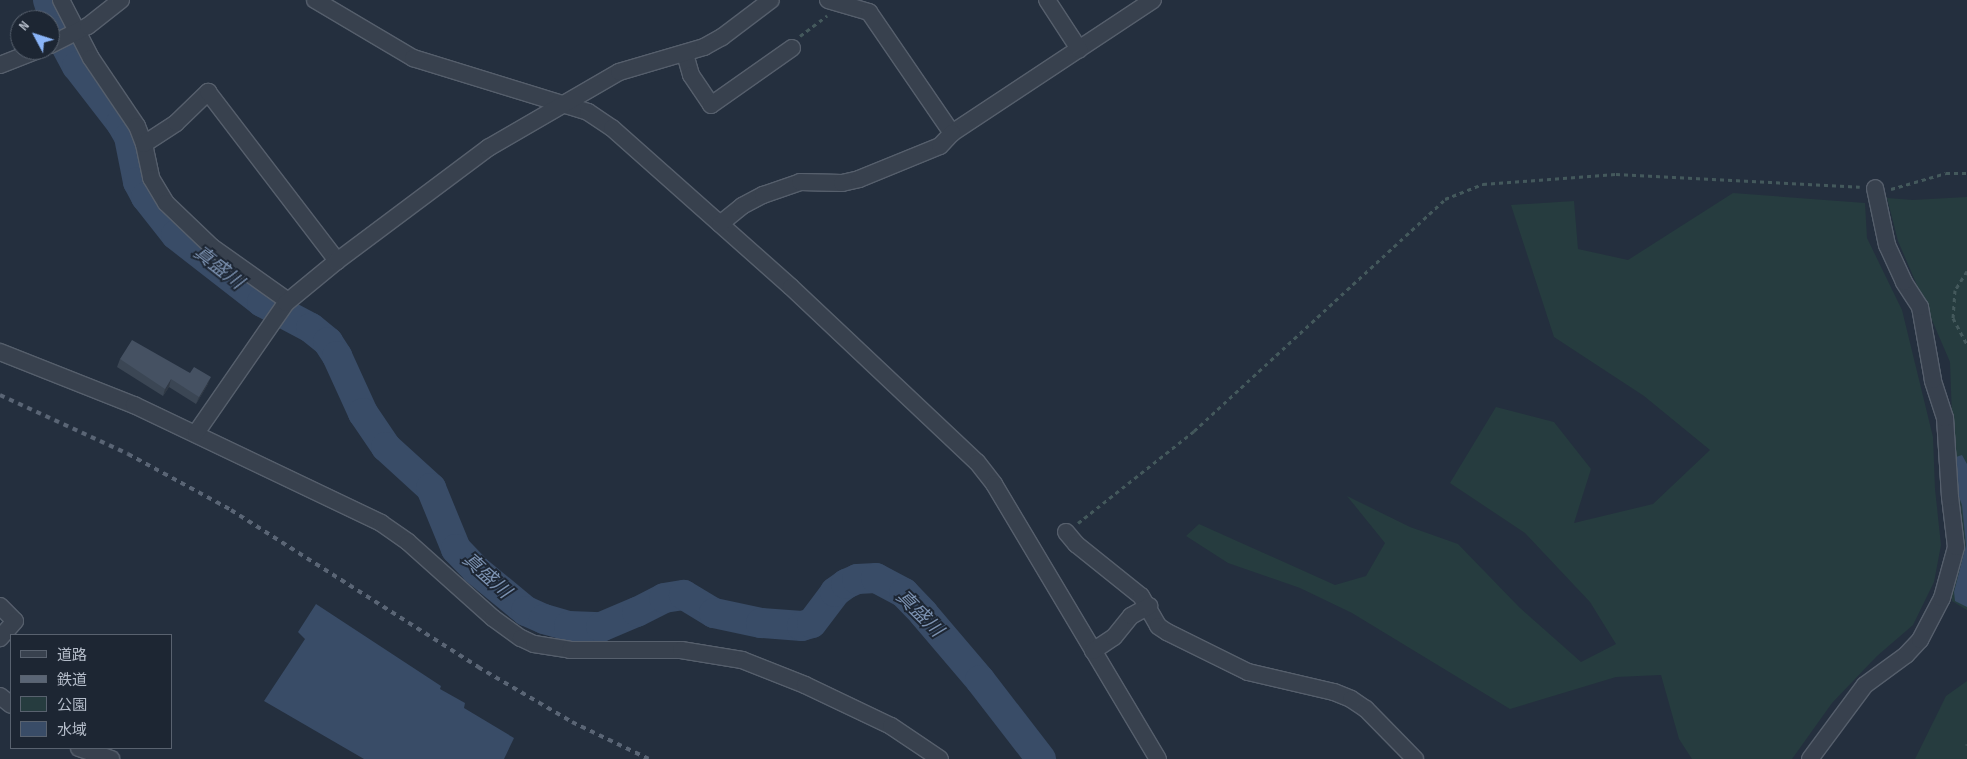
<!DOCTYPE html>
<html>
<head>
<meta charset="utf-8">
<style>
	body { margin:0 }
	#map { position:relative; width:1967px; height:759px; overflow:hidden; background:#242f3e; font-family:"Sofia Sans Condensed","Noto Sans JP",sans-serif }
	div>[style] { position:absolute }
	.green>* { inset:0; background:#263c3f }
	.water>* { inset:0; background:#394c67 }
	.river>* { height:30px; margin:-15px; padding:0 15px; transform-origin:15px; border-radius:15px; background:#394c67 }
	.path>* { height:3px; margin-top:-1.5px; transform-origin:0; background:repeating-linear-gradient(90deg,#44595c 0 4px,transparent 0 8px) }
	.roads { filter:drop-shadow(1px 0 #565f6c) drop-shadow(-1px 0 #565f6c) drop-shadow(0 1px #565f6c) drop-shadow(0 -1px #565f6c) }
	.minor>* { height:16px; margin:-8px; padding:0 8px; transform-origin:8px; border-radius:8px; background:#38414e }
	.rail>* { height:4px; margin-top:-2px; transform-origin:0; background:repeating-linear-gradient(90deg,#5a6575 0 5px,transparent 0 10px) }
	.wall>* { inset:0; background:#3b4654 }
	.shaded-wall>* { inset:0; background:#303945 }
	.building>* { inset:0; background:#455162 }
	span { translate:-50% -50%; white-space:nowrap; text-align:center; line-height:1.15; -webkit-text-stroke:4px #1d2633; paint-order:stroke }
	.water-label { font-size:19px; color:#7c92b1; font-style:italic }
	.legend { position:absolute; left:10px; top:634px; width:162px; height:115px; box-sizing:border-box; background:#1d2633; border:1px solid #59626f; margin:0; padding:6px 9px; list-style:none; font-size:15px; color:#b4bcc9 }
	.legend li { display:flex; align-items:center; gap:10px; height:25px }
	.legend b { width:25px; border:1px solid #59626f }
	.north { position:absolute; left:10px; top:10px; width:50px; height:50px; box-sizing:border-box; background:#1d2633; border:1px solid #59626f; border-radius:50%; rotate:310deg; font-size:14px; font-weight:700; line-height:20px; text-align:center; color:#b4bcc9 }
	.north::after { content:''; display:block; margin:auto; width:18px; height:22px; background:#8ab4f8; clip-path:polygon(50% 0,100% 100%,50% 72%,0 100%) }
</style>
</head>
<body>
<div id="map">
	<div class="green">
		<i style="clip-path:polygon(1733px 193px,1865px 203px,1867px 238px,1902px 310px,1933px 437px,1935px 489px,1941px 545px,1934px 582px,1913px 625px,1877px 656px,1832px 703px,1792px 759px,1692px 759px,1679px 739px,1661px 675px,1616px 677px,1510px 709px,1352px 613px,1300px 588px,1228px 563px,1186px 536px,1199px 524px,1335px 585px,1366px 576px,1385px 543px,1347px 496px,1410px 527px,1458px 544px,1519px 607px,1581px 662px,1616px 644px,1590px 602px,1525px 533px,1450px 483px,1496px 407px,1554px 422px,1591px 469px,1574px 523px,1653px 504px,1710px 450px,1644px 396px,1554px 337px,1511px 205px,1574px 201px,1578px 249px,1628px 260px)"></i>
		<i style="clip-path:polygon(1967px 197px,1967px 610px,1952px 601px,1951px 592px,1953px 446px,1950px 362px,1898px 241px,1887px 198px,1913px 200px)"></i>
		<i style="clip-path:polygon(1967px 681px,1967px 759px,1915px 759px,1946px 696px)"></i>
	</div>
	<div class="water">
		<i style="clip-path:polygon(1962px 455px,1967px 464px,1967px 607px,1955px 601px,1954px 592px,1966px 545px,1962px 505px,1958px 494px,1956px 457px)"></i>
		<i style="clip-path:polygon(316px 604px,441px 686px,440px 689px,465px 703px,464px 708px,514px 738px,504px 759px,364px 759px,264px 701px,305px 639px,298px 632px)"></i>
	</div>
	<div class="river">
		<i style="left:48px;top:0;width:33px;rotate:72deg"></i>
		<i style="left:58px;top:31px;width:40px;rotate:62deg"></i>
		<i style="left:77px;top:66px;width:72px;rotate:52.3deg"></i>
		<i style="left:121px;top:123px;width:16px;rotate:60deg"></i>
		<i style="left:129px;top:137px;width:46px;rotate:78.7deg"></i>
		<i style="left:138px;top:182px;width:17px;rotate:62deg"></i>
		<i style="left:146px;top:197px;width:48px;rotate:51.7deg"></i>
		<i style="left:176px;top:235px;width:109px;rotate:37.9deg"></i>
		<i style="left:262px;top:302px;width:55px;rotate:28deg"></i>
		<i style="left:311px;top:328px;width:22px;rotate:39deg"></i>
		<i style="left:328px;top:342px;width:17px;rotate:57deg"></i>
		<i style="left:337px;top:356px;width:63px;rotate:65.5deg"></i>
		<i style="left:363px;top:413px;width:41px;rotate:55.9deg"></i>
		<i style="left:386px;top:447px;width:61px;rotate:42.3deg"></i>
		<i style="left:431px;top:488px;width:66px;rotate:67.7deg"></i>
		<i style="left:456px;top:549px;width:29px;rotate:46deg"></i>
		<i style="left:476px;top:570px;width:65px;rotate:39.4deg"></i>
		<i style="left:526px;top:611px;width:20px;rotate:24deg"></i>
		<i style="left:544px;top:619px;width:26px;rotate:16deg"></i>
		<i style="left:569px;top:626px;width:32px;rotate:2deg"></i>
		<i style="left:601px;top:627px;width:39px;rotate:-23deg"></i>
		<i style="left:637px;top:612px;width:30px;rotate:-27deg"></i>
		<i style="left:664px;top:598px;width:20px;rotate:-9deg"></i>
		<i style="left:684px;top:595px;width:35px;rotate:31deg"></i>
		<i style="left:714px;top:613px;width:48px;rotate:12deg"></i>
		<i style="left:761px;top:623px;width:41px;rotate:4.2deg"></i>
		<i style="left:802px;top:626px;width:10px;rotate:-17deg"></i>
		<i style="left:812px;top:623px;width:39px;rotate:-53deg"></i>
		<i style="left:835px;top:592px;width:14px;rotate:-36deg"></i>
		<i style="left:846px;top:584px;width:12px;rotate:-24deg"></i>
		<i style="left:857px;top:579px;width:19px;rotate:-3deg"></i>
		<i style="left:876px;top:578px;width:32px;rotate:28deg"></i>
		<i style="left:904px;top:593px;width:28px;rotate:46deg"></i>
		<i style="left:923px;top:613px;width:88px;rotate:49.6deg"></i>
		<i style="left:980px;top:680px;width:100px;rotate:52.3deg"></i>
	</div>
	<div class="path">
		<i style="left:800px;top:36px;width:34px;rotate:-37deg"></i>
		<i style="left:1891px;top:189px;width:57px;rotate:-16.2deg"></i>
		<i style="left:1946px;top:173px;width:21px"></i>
		<i style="left:1967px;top:271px;width:22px;rotate:122deg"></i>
		<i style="left:1955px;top:290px;width:28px;rotate:94deg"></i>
		<i style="left:1953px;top:318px;width:30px;rotate:62deg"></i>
		<i style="left:1078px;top:523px;width:148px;rotate:-38.4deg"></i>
		<i style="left:1194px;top:431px;width:342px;rotate:-42.7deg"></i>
		<i style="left:1445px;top:199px;width:41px;rotate:-21.5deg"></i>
		<i style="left:1483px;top:184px;width:133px;rotate:-4.3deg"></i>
		<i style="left:1616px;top:174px;width:244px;rotate:3deg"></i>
		<i style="left:1967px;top:744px;width:1px;rotate:90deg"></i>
	</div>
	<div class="roads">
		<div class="minor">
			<i style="left:61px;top:0;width:65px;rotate:62.7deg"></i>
			<i style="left:91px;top:58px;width:82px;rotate:55.9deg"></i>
			<i style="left:137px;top:126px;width:19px;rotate:69deg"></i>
			<i style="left:144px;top:144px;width:35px;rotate:78deg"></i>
			<i style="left:151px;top:178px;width:29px;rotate:59deg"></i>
			<i style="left:166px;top:203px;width:64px;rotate:43.7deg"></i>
			<i style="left:212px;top:247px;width:93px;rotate:35.4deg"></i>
			<i style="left:315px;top:0;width:114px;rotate:30.6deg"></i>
			<i style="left:413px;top:58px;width:183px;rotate:17.1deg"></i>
			<i style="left:588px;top:112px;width:29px;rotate:34deg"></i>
			<i style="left:612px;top:128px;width:239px;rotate:41.6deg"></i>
			<i style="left:791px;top:287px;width:255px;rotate:43.3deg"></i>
			<i style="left:977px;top:462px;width:28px;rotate:52deg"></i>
			<i style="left:994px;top:484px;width:320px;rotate:59.2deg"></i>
			<i style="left:828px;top:0;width:43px;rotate:16.3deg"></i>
			<i style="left:869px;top:12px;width:147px;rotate:55.6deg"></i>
			<i style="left:952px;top:133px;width:241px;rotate:-33.5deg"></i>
			<i style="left:1047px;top:0;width:59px;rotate:56.9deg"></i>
			<i style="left:50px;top:45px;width:42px;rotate:-26.6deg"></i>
			<i style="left:88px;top:26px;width:42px;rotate:-38.2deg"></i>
			<i style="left:685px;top:54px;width:22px;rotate:74deg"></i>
			<i style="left:691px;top:75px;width:36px;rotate:56deg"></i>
			<i style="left:711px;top:105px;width:99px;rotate:-35.1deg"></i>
			<i style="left:0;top:65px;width:41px;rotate:-21.5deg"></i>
			<i style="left:144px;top:144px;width:38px;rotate:-33deg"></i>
			<i style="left:176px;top:123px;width:45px;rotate:-44.1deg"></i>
			<i style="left:208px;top:92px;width:213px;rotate:52.6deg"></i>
			<i style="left:720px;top:224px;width:28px;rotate:-39deg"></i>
			<i style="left:742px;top:206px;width:24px;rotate:-28deg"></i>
			<i style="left:763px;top:195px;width:39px;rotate:-19deg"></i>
			<i style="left:800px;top:182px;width:42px;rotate:1.4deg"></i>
			<i style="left:842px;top:183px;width:17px;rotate:-13deg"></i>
			<i style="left:859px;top:179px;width:87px;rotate:-22.2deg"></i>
			<i style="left:940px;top:146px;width:18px;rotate:-47deg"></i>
			<i style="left:0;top:352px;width:144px;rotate:21.6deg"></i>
			<i style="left:134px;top:405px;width:274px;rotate:25.5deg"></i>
			<i style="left:381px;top:523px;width:33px;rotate:35deg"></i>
			<i style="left:408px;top:542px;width:114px;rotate:41.8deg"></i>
			<i style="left:493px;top:618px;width:34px;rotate:36deg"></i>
			<i style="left:521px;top:638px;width:14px;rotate:25deg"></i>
			<i style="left:534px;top:644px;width:36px;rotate:9deg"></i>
			<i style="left:570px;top:650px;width:111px"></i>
			<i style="left:681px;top:650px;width:62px;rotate:9.3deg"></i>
			<i style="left:742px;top:660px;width:68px;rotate:21.6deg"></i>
			<i style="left:805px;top:685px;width:95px;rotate:25.5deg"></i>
			<i style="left:891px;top:726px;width:59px;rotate:34deg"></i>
			<i style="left:196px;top:433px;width:158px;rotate:-55.3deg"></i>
			<i style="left:286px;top:303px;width:66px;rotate:-39.5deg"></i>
			<i style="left:337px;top:261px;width:189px;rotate:-36.8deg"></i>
			<i style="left:488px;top:148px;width:151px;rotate:-30.1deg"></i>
			<i style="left:619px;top:72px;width:89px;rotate:-16.4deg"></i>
			<i style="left:704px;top:47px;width:21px;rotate:-29deg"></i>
			<i style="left:722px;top:37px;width:61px;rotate:-37.1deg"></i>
			<i style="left:1066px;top:532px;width:16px;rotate:50deg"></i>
			<i style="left:1076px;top:544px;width:83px;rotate:38.7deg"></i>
			<i style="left:1141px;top:596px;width:34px;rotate:60deg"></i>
			<i style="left:1158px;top:626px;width:11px;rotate:34deg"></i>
			<i style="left:1167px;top:632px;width:90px;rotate:26.3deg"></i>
			<i style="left:1248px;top:672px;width:88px;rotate:13.1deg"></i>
			<i style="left:1334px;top:692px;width:18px;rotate:22deg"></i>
			<i style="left:1351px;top:699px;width:18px;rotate:34deg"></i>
			<i style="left:1366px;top:709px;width:70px;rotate:45.6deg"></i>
			<i style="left:0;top:606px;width:21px;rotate:45deg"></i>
			<i style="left:15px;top:621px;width:23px;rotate:131deg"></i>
			<i style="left:1093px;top:651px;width:25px;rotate:-34deg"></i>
			<i style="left:1114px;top:637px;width:27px;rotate:-51deg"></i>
			<i style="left:1131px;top:616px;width:21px;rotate:-29deg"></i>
			<i style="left:0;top:696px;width:14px;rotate:39deg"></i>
			<i style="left:79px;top:748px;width:34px;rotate:19deg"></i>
			<i style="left:1810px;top:759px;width:92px;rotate:-53.4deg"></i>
			<i style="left:1865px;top:685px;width:51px;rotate:-36.2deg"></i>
			<i style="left:1906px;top:655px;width:21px;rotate:-47deg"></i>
			<i style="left:1920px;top:640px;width:47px;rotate:-62.4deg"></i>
			<i style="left:1942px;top:598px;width:53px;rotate:-74.6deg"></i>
			<i style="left:1956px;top:547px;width:50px;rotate:-96.8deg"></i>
			<i style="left:1950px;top:497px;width:79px;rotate:-93.6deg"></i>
			<i style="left:1945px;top:418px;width:40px;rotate:-108deg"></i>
			<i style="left:1933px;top:380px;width:74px;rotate:-100.1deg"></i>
			<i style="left:1920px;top:307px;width:30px;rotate:-123deg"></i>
			<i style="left:1904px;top:282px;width:41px;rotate:-114.7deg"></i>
			<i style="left:1887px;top:245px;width:58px;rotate:-101.9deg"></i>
		</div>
	</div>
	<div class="rail">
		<i style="left:0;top:395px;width:141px;rotate:24.7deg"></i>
		<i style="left:128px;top:454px;width:117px;rotate:28.5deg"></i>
		<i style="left:231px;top:510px;width:293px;rotate:32.4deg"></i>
		<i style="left:478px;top:667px;width:109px;rotate:30.3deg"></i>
		<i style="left:572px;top:722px;width:85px;rotate:25.7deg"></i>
	</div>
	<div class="wall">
		<i style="clip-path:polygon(120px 359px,190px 373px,208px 384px,196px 404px,169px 387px,163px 396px,117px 367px)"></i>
	</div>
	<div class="shaded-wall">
		<i style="clip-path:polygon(211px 377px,208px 384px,196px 404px,199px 397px)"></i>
		<i style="clip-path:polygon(171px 379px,169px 387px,163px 396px,165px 389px)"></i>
	</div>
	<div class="building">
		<i style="clip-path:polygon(132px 340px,190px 373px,194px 367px,211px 377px,199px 397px,171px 379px,165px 389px,120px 359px)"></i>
	</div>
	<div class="water-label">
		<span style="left:218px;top:268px;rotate:38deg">真盛川</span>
		<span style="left:486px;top:576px;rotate:42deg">真盛川</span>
		<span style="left:919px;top:614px;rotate:45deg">真盛川</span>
	</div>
	<ul class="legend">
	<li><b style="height:6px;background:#38414e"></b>道路</li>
	<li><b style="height:6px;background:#5a6575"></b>鉄道</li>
	<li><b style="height:14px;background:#263c3f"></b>公園</li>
	<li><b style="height:14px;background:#394c67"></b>水域</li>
	</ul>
	<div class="north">N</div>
</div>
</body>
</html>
